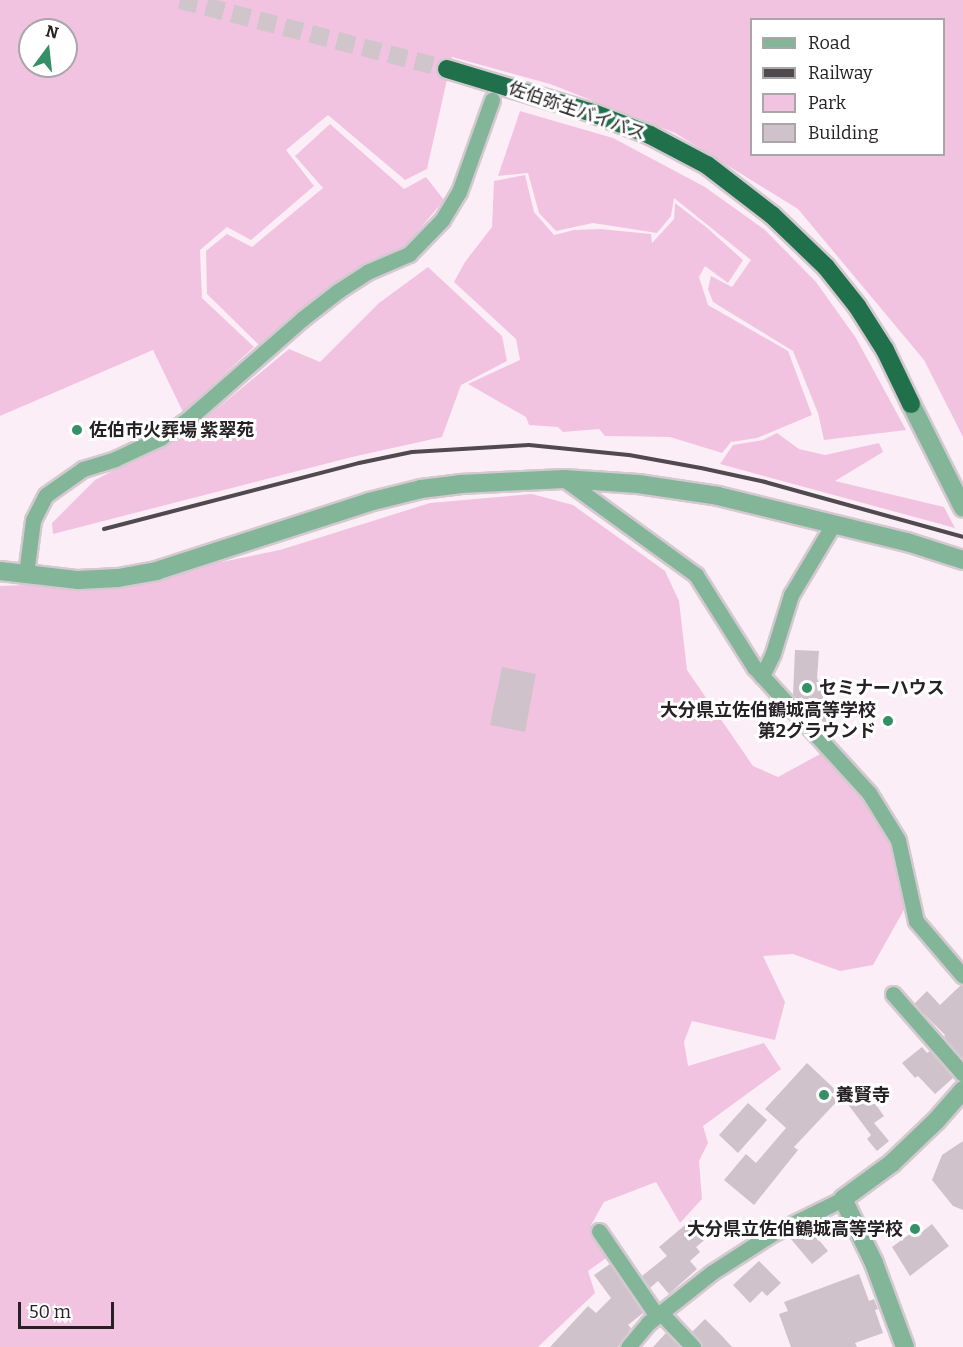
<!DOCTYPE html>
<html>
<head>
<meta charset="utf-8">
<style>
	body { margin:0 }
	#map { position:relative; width:963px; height:1347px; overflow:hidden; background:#fceef6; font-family:Bitter,"Noto Sans JP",serif }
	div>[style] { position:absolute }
	.green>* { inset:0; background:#f2c3e1 }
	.building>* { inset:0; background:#cfc2ca }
	.trunk-tunnel>* { height:18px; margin-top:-9px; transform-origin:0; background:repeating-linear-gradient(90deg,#d1c5cc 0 18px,transparent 0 27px) }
	.roads { filter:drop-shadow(2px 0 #d5c9d0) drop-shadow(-2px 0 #d5c9d0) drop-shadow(0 2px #d5c9d0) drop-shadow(0 -2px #d5c9d0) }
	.minor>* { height:15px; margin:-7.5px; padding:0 7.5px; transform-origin:7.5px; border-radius:7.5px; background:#83b599 }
	.tertiary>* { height:18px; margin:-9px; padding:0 9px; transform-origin:9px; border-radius:9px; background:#83b599 }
	.trunk>* { height:18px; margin:-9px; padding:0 9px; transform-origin:9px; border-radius:9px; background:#20704c }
	.rail>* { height:4px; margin:-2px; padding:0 2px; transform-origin:2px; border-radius:2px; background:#504a4e }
	.dots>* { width:16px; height:16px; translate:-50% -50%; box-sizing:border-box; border:3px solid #fff; border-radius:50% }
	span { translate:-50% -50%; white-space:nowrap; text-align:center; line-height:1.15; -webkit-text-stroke:6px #fff; paint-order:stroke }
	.street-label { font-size:18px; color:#262124 }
	.poi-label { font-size:18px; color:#262124; font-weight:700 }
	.left { translate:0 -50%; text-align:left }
	.right { translate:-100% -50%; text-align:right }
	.legend { position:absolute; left:750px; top:18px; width:195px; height:138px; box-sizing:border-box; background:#fff; border:2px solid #a8a6a7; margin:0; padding:8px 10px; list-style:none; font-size:18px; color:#262124 }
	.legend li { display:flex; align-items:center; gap:12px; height:30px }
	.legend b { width:30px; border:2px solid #a8a6a7 }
	.north { position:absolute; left:18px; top:18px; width:60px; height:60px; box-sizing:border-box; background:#fff; border:2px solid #a8a6a7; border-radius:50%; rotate:15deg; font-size:16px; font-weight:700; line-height:24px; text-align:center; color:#262124 }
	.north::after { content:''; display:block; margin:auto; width:21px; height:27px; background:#369065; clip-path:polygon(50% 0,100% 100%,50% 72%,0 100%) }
	.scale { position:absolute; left:18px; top:1302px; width:96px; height:27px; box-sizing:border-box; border:3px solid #262124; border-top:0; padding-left:8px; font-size:18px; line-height:21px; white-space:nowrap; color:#262124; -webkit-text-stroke:4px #fff; paint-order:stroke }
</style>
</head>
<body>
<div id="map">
	<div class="green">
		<i style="clip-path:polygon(evenodd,0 0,963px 0,963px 437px,924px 360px,798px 209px,675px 133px,550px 84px,452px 57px,427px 169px,405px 180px,328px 115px,286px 150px,314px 186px,251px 240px,227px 227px,200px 250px,202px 298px,254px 347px,183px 412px,153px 350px,0 416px,0 0,752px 20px,944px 20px,944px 154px,752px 154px,752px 20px,0 0,30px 30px,66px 30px,66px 66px,30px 66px,30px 30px)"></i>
		<i style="clip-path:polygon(520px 111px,613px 138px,705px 187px,765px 230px,816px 282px,856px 338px,906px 430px,824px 440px,818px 413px,793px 351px,713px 302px,708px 289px,711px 276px,732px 287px,751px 260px,674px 198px,671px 216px,657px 233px,593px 223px,556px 231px,539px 213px,528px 173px,498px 176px)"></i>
		<i style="clip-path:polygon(330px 124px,404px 189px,426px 177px,444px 200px,404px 248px,342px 278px,259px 345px,207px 294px,206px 251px,227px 234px,252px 247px,323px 188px,295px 156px)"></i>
		<i style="clip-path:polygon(525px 175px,534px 212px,554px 235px,574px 230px,600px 229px,651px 234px,652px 243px,674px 219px,675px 203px,706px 227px,743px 260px,728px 283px,705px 266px,699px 277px,708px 305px,788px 351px,812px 415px,757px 438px,731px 442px,722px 453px,670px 437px,605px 436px,599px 429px,563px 432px,558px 427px,529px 425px,526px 417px,468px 384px,520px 360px,516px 339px,454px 282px,465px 262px,492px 227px,494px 181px)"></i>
		<i style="clip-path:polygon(428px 267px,502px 336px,507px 361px,461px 385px,442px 437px,352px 457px,53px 534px,52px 523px,95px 480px,190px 431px,289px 349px,320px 362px,379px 303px)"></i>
		<i style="clip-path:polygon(777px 433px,799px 449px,825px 455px,879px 443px,883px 452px,835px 481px,944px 507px,955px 528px,720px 464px,733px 445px,763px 440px)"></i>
		<i style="clip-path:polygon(532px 494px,573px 505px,665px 571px,679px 601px,687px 670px,753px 766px,778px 777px,822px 753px,848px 774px,891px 835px,904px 881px,905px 908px,873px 965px,840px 971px,793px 954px,763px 956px,785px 1002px,775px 1040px,692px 1021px,684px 1042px,688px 1066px,764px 1043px,781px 1069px,703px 1126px,708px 1143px,699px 1161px,702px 1199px,680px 1223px,656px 1182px,604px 1202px,591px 1225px,609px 1256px,588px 1271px,595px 1293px,538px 1347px,0 1347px,0 586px,78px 583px,167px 573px,280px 550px,430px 503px)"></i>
	</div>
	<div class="building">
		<i style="clip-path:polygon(795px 650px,819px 651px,817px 678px,820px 685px,819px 689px,840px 710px,823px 726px,793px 695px)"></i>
		<i style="clip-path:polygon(502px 667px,536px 674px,525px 732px,490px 725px)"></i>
		<i style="clip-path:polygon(961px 985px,963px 986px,963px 1059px,944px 1037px,945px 1035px,914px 1004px,927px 991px,940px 1005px)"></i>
		<i style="clip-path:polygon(922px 1047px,927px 1053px,930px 1051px,953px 1078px,935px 1094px,918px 1076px,915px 1078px,902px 1063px)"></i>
		<i style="clip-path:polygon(807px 1063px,842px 1096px,794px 1147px,798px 1150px,754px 1205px,724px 1180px,746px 1154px,756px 1163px,786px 1128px,765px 1109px)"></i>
		<i style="clip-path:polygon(865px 1090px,884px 1116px,874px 1123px,889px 1141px,877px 1151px,867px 1139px,871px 1135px,847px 1103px)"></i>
		<i style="clip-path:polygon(748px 1103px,767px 1120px,738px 1153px,719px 1135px)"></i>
		<i style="clip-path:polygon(963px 1141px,963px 1210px,953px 1206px,932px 1180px,942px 1155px)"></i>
		<i style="clip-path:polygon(691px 1220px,707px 1238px,696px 1247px,700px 1252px,690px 1261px,697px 1269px,669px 1294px,658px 1281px,650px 1288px,642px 1276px,667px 1256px,659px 1247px)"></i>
		<i style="clip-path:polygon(932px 1224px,949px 1246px,910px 1276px,892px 1247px,918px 1228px,914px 1238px)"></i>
		<i style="clip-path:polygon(808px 1227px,828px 1251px,812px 1264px,790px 1238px)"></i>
		<i style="clip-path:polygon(759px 1261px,781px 1283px,767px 1296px,762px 1291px,750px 1303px,733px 1285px)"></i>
		<i style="clip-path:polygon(610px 1264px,643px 1313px,628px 1325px,631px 1328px,618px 1347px,550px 1347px,588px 1306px,596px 1313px,611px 1298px,594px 1275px)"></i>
		<i style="clip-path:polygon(859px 1274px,869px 1301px,874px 1299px,878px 1309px,875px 1310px,883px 1333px,855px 1343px,857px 1347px,791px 1347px,779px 1314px,788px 1311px,784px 1302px)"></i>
		<i style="clip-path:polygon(705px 1319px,722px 1336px,732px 1347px,702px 1347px,692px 1332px)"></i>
		<i style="clip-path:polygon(666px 1333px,680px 1347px,653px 1347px)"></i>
	</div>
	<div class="trunk-tunnel">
		<i style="left:180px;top:0;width:276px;rotate:14.5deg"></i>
	</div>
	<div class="roads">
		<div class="minor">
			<i style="left:564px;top:479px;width:163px;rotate:36deg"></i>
			<i style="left:696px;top:575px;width:109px;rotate:57.8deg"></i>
			<i style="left:754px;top:667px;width:171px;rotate:47.6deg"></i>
			<i style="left:869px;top:793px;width:55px;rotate:58.3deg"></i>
			<i style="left:898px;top:840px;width:83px;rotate:77.5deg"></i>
			<i style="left:916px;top:921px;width:72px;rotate:49.5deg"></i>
			<i style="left:26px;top:574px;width:54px;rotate:-82.6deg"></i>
			<i style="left:33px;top:520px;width:28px;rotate:-63deg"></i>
			<i style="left:46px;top:495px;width:45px;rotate:-35.1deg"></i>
			<i style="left:83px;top:469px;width:34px;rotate:-17deg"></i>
			<i style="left:115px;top:459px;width:50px;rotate:-25deg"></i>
			<i style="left:160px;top:438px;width:32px;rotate:-34deg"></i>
			<i style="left:187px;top:420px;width:153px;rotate:-41.3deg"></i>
			<i style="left:302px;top:319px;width:46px;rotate:-37.9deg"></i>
			<i style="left:338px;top:291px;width:35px;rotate:-33deg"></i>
			<i style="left:367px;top:272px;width:46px;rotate:-23.2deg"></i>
			<i style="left:409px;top:254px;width:47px;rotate:-45.9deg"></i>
			<i style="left:442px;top:220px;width:33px;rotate:-59deg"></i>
			<i style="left:459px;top:192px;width:98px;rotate:-70.3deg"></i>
			<i style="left:762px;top:676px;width:25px;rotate:-64deg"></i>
			<i style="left:773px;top:653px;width:61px;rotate:-72.8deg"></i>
			<i style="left:791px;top:595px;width:84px;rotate:-59.2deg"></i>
			<i style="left:893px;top:994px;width:106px;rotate:48.8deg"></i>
			<i style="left:599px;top:1231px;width:103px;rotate:55.7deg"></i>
			<i style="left:661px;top:1313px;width:47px;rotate:46.7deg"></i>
			<i style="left:628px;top:1347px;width:31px;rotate:-50deg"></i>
			<i style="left:648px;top:1323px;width:80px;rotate:-38.4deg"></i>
			<i style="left:711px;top:1273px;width:70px;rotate:-32.8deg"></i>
			<i style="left:770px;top:1235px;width:81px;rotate:-26.3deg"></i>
		</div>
		<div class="tertiary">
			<i style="left:911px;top:404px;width:116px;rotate:63.4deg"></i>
			<i style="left:0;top:571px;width:79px;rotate:6.6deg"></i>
			<i style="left:78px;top:580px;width:40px;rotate:-2.9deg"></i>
			<i style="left:118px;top:578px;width:39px;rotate:-10deg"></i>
			<i style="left:156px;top:571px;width:224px;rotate:-17.9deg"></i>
			<i style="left:369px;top:502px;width:54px;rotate:-14deg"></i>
			<i style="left:421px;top:489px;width:39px;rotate:-7deg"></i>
			<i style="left:460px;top:484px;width:104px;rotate:-2.8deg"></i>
			<i style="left:564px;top:479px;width:74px;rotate:3.9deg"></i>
			<i style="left:638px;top:484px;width:81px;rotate:8.5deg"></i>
			<i style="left:718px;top:496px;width:195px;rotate:13.7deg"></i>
			<i style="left:907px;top:542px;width:59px;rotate:17.8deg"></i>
			<i style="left:905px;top:1347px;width:90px;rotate:-110.3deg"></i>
			<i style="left:874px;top:1263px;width:71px;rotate:-115.8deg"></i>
			<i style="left:843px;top:1199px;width:61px;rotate:-36.3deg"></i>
			<i style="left:892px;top:1163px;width:61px;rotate:-43.7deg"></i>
			<i style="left:936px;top:1121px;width:41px;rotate:-48.9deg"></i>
		</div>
		<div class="trunk">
			<i style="left:447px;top:69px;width:152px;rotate:16.8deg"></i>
			<i style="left:593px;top:113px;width:61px;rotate:21.1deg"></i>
			<i style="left:650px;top:135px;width:64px;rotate:27.8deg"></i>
			<i style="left:707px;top:165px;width:82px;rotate:37.6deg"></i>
			<i style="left:772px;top:215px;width:75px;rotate:43.9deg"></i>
			<i style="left:826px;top:267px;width:50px;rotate:51.5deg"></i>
			<i style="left:857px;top:306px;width:52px;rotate:57.5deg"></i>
			<i style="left:885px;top:350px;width:60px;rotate:64.3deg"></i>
		</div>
	</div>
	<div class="rail">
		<i style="left:104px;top:529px;width:263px;rotate:-14.5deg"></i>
		<i style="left:359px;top:463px;width:54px;rotate:-11.7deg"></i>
		<i style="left:412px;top:452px;width:117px;rotate:-3.4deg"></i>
		<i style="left:529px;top:445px;width:100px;rotate:5.7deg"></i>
		<i style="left:629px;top:455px;width:73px;rotate:10.2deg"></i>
		<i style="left:701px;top:468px;width:66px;rotate:12.3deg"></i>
		<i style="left:765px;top:482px;width:205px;rotate:15.5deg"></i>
	</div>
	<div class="dots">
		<i style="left:77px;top:430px;background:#369065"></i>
		<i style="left:807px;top:688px;background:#369065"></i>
		<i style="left:888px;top:721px;background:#369065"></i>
		<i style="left:824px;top:1095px;background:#369065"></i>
		<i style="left:915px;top:1229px;background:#369065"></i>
	</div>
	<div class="street-label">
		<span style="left:577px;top:111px;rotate:19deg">佐伯弥生バイパス</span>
	</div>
	<div class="poi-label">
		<span class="left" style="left:89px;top:430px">佐伯市火葬場 紫翠苑</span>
		<span class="left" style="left:819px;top:688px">セミナーハウス</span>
		<span class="right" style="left:876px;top:721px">大分県立佐伯鶴城高等学校<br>第2グラウンド</span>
		<span class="left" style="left:836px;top:1095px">養賢寺</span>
		<span class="right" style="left:903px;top:1229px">大分県立佐伯鶴城高等学校</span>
	</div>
	<ul class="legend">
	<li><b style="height:8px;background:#83b599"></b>Road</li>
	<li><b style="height:8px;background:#504a4e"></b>Railway</li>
	<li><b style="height:16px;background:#f2c3e1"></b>Park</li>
	<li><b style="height:16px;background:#cfc2ca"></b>Building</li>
	</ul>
	<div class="north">N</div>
	<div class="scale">50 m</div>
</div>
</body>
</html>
